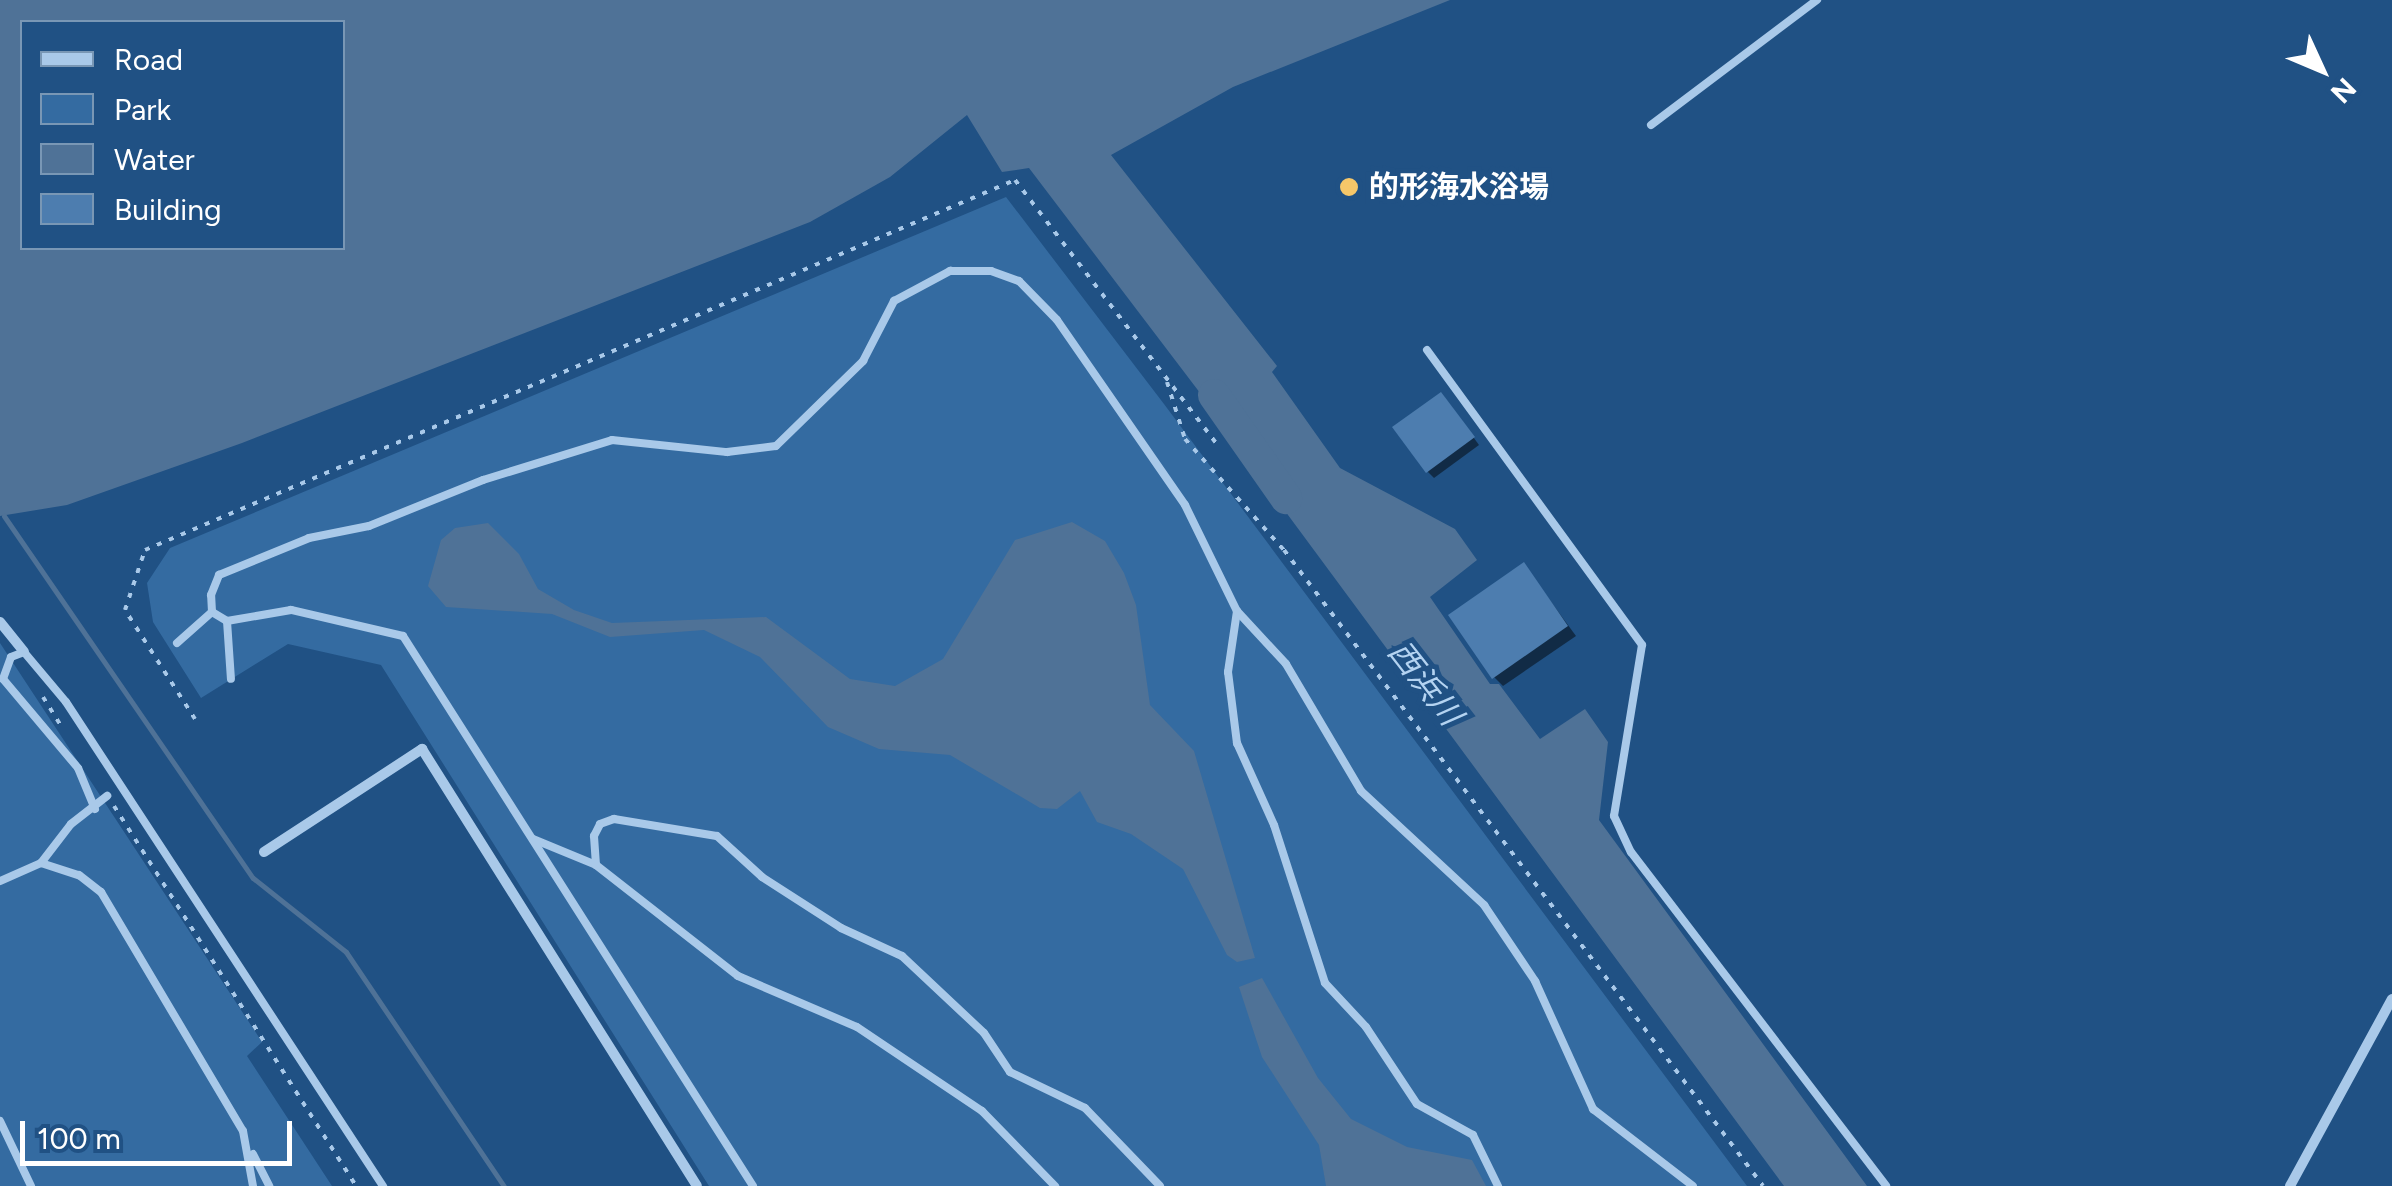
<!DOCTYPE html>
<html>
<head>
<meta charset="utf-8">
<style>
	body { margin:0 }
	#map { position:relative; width:2392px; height:1186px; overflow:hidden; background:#205184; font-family:Figtree,"Noto Sans JP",sans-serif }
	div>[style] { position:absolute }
	.green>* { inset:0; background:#346ba1 }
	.water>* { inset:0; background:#4f7297 }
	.shadow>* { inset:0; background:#0007 }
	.stream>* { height:5px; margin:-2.5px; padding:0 2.5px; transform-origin:2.5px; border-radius:2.5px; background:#4f7297 }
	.river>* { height:32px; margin:-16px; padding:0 16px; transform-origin:16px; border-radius:16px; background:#4f7297 }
	.building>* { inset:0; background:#4d7daf }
	.path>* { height:4px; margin-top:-2px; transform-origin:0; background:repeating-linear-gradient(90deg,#a9c9e9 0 5px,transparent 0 13px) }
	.lane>* { height:8px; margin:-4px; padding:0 4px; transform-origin:4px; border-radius:4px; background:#a9c9e9 }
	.street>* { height:10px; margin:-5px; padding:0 5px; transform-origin:5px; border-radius:5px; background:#a9c9e9 }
	.dots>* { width:28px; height:28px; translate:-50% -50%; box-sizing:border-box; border:5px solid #205184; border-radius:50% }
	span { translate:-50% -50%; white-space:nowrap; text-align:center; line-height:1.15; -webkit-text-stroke:10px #205184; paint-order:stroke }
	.poi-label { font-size:30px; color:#fff; font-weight:700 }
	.left { translate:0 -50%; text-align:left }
	.water-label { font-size:32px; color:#b4d3f1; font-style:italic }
	.legend { position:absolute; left:20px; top:20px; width:325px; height:230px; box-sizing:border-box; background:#205184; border:2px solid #7997b5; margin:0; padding:12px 18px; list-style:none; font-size:30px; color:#fff }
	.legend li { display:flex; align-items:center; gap:20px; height:50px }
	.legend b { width:50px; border:2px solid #7997b5 }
	.north { position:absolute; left:2272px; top:20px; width:100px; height:100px; -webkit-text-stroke:8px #205184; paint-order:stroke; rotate:134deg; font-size:28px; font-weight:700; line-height:40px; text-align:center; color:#fff }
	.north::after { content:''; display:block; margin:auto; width:35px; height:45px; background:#fff; clip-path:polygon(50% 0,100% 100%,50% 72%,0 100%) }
	.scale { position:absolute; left:20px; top:1121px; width:272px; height:45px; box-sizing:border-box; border:5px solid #fff; border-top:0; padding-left:12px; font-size:30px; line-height:35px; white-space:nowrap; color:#fff; -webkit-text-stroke:8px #205184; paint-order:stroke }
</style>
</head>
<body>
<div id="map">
	<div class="green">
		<i style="clip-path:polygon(1006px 197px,1164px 404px,1747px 1186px,709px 1186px,381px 665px,288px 644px,201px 698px,153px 622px,147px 583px,170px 548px)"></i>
		<i style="clip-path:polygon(0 643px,262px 1042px,247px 1056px,332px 1186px,0 1186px)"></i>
	</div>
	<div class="water">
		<i style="clip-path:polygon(evenodd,0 0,1450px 0,1233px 87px,1111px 155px,1277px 366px,1272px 372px,1340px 468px,1455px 529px,1477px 560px,1430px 597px,1490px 684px,1499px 684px,1540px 739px,1585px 709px,1608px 742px,1599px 820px,1867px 1186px,1784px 1186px,1254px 469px,1267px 458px,1244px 424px,1232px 435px,1029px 168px,1002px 172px,967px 115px,890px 177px,810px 222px,242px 443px,67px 505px,0 516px,0 0,22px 22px,342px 22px,342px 248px,22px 248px,22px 22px)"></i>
		<i style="clip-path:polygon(1072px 522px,1105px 541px,1124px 573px,1136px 605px,1150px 705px,1194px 751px,1255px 958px,1237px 962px,1227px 955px,1183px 869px,1131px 834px,1097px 822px,1080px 791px,1057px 809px,1040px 808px,950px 755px,879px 749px,828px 727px,760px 657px,704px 630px,610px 637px,552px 614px,446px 607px,428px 586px,441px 540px,455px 528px,488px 523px,519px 554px,538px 589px,574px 610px,612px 623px,766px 617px,850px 679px,895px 686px,943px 659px,1015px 540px)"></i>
		<i style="clip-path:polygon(1262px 978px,1318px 1078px,1351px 1119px,1407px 1147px,1472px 1160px,1486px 1186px,1326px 1186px,1319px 1145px,1262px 1057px,1239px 987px)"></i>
	</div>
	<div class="shadow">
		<i style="clip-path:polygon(1447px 401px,1479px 445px,1434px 478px,1428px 472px)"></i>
		<i style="clip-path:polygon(1524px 565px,1576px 636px,1503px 686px,1494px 677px)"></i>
	</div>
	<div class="stream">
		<i style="left:4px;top:516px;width:439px;rotate:55.5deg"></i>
		<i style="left:253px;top:878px;width:119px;rotate:38.5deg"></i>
		<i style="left:346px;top:952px;width:282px;rotate:56deg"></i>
	</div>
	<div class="river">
		<i style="left:1214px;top:395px;width:126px;rotate:55deg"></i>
	</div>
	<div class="building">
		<i style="clip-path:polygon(1441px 392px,1475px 437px,1426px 473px,1392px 427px)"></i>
		<i style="clip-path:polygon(1524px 562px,1568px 626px,1492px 679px,1448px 615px)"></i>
	</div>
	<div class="path">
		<i style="left:1167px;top:382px;width:60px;rotate:72.5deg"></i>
		<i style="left:1185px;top:439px;width:149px;rotate:48.3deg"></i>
		<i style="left:1284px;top:550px;width:796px;rotate:53.01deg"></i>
		<i style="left:43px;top:697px;width:36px;rotate:58deg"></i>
		<i style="left:195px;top:719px;width:130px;rotate:-122.7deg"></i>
		<i style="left:125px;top:610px;width:63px;rotate:-71.6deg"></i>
		<i style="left:145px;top:550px;width:945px;rotate:-23.04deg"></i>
		<i style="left:1015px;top:180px;width:336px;rotate:52.6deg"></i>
		<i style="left:114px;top:806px;width:451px;rotate:57.5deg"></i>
	</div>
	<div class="lane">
		<i style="left:1651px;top:125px;width:208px;rotate:-37deg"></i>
		<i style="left:1427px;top:350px;width:365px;rotate:53.9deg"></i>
		<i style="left:1642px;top:645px;width:173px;rotate:99.3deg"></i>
		<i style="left:1614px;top:816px;width:40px;rotate:65deg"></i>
		<i style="left:1631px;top:852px;width:420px;rotate:52.6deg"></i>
		<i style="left:1237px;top:611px;width:62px;rotate:98.4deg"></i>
		<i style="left:1228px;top:672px;width:72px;rotate:82.8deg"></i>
		<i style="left:1237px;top:743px;width:90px;rotate:65.7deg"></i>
		<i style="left:1274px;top:825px;width:166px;rotate:72.1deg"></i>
		<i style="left:1325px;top:983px;width:60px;rotate:47deg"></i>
		<i style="left:1366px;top:1027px;width:92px;rotate:56.5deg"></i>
		<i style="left:1417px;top:1104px;width:64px;rotate:29deg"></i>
		<i style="left:1473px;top:1135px;width:57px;rotate:63.9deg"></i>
		<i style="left:227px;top:621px;width:58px;rotate:86.1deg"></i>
		<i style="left:177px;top:643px;width:47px;rotate:-41.5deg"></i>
		<i style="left:95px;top:809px;width:44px;rotate:-112.5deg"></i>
		<i style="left:78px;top:768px;width:116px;rotate:-130.1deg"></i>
		<i style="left:3px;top:679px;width:23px;rotate:-70deg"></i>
		<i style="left:11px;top:657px;width:14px;rotate:-21deg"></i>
		<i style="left:24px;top:652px;width:65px;rotate:50deg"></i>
		<i style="left:66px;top:702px;width:579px;rotate:56.78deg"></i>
		<i style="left:533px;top:839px;width:68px;rotate:22.4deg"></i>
		<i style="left:596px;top:865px;width:180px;rotate:38deg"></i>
		<i style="left:738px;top:976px;width:129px;rotate:23.2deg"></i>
		<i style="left:857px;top:1027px;width:151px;rotate:33.9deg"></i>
		<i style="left:982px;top:1111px;width:105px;rotate:45.8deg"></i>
		<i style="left:41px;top:863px;width:49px;rotate:-52.4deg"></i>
		<i style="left:71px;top:824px;width:46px;rotate:-37.9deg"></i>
		<i style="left:596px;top:865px;width:29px;rotate:-94deg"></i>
		<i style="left:594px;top:836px;width:13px;rotate:-63deg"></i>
		<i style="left:600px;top:824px;width:15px;rotate:-20deg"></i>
		<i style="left:614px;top:819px;width:104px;rotate:9.4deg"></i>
		<i style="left:717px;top:836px;width:61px;rotate:42.3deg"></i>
		<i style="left:762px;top:877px;width:94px;rotate:32.8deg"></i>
		<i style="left:841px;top:928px;width:67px;rotate:24.7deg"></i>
		<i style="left:902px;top:956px;width:112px;rotate:43.2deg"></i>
		<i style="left:984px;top:1033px;width:47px;rotate:56.3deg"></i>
		<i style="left:1010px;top:1072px;width:83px;rotate:25.6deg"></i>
		<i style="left:1085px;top:1108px;width:108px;rotate:46.1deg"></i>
		<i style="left:0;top:881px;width:45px;rotate:-23.7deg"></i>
		<i style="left:41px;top:863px;width:40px;rotate:18deg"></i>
		<i style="left:79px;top:875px;width:28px;rotate:38deg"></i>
		<i style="left:101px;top:892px;width:278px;rotate:59.3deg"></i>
		<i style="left:243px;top:1131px;width:56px;rotate:79.7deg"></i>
		<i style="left:0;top:1121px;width:72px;rotate:64.5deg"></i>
		<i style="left:253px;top:1154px;width:36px;rotate:63deg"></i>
		<i style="left:753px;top:1186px;width:652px;rotate:-122.47deg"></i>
		<i style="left:403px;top:636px;width:115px;rotate:-166.9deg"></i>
		<i style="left:291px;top:610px;width:65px;rotate:170.2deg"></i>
		<i style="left:227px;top:621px;width:17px;rotate:-149deg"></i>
		<i style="left:212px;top:612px;width:17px;rotate:-93deg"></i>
		<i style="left:211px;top:595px;width:22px;rotate:-68deg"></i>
		<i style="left:219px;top:575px;width:97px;rotate:-22.3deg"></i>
		<i style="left:309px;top:538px;width:61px;rotate:-11.3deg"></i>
		<i style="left:369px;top:526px;width:123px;rotate:-22deg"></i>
		<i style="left:483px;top:480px;width:135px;rotate:-17.2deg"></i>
		<i style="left:612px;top:440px;width:116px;rotate:6deg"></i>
		<i style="left:727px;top:452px;width:49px;rotate:-7deg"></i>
		<i style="left:776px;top:446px;width:122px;rotate:-44.3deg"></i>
		<i style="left:863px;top:361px;width:68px;rotate:-62.7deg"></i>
		<i style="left:894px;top:301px;width:64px;rotate:-28.2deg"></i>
		<i style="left:950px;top:271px;width:41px"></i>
		<i style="left:991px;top:271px;width:30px;rotate:20deg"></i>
		<i style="left:1019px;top:281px;width:54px;rotate:45.7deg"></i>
		<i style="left:1057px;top:320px;width:225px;rotate:55.3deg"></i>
		<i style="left:1185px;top:505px;width:118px;rotate:63.9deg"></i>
		<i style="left:1237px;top:611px;width:72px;rotate:47.2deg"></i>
		<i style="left:1286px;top:664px;width:147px;rotate:59.4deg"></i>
		<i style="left:1361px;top:791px;width:168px;rotate:42.8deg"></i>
		<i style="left:1484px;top:905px;width:92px;rotate:56.1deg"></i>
		<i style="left:1535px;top:981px;width:141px;rotate:65.6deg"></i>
		<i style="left:1593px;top:1109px;width:126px;rotate:37.6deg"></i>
	</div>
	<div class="street">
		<i style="left:0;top:622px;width:38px;rotate:51deg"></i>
		<i style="left:264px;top:852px;width:189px;rotate:-33.1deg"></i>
		<i style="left:422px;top:749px;width:516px;rotate:57.82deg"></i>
		<i style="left:2290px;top:1186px;width:213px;rotate:-61.4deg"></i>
	</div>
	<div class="dots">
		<i style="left:1349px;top:187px;background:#f6c769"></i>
	</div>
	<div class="poi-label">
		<span class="left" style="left:1369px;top:187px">的形海水浴場</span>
	</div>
	<div class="water-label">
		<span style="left:1425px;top:683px;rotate:52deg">西浜川</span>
	</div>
	<ul class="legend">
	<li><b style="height:12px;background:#a9c9e9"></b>Road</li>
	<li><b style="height:28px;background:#346ba1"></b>Park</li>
	<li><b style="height:28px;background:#4f7297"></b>Water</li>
	<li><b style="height:28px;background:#4d7daf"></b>Building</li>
	</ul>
	<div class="north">N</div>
	<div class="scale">100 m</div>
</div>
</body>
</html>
